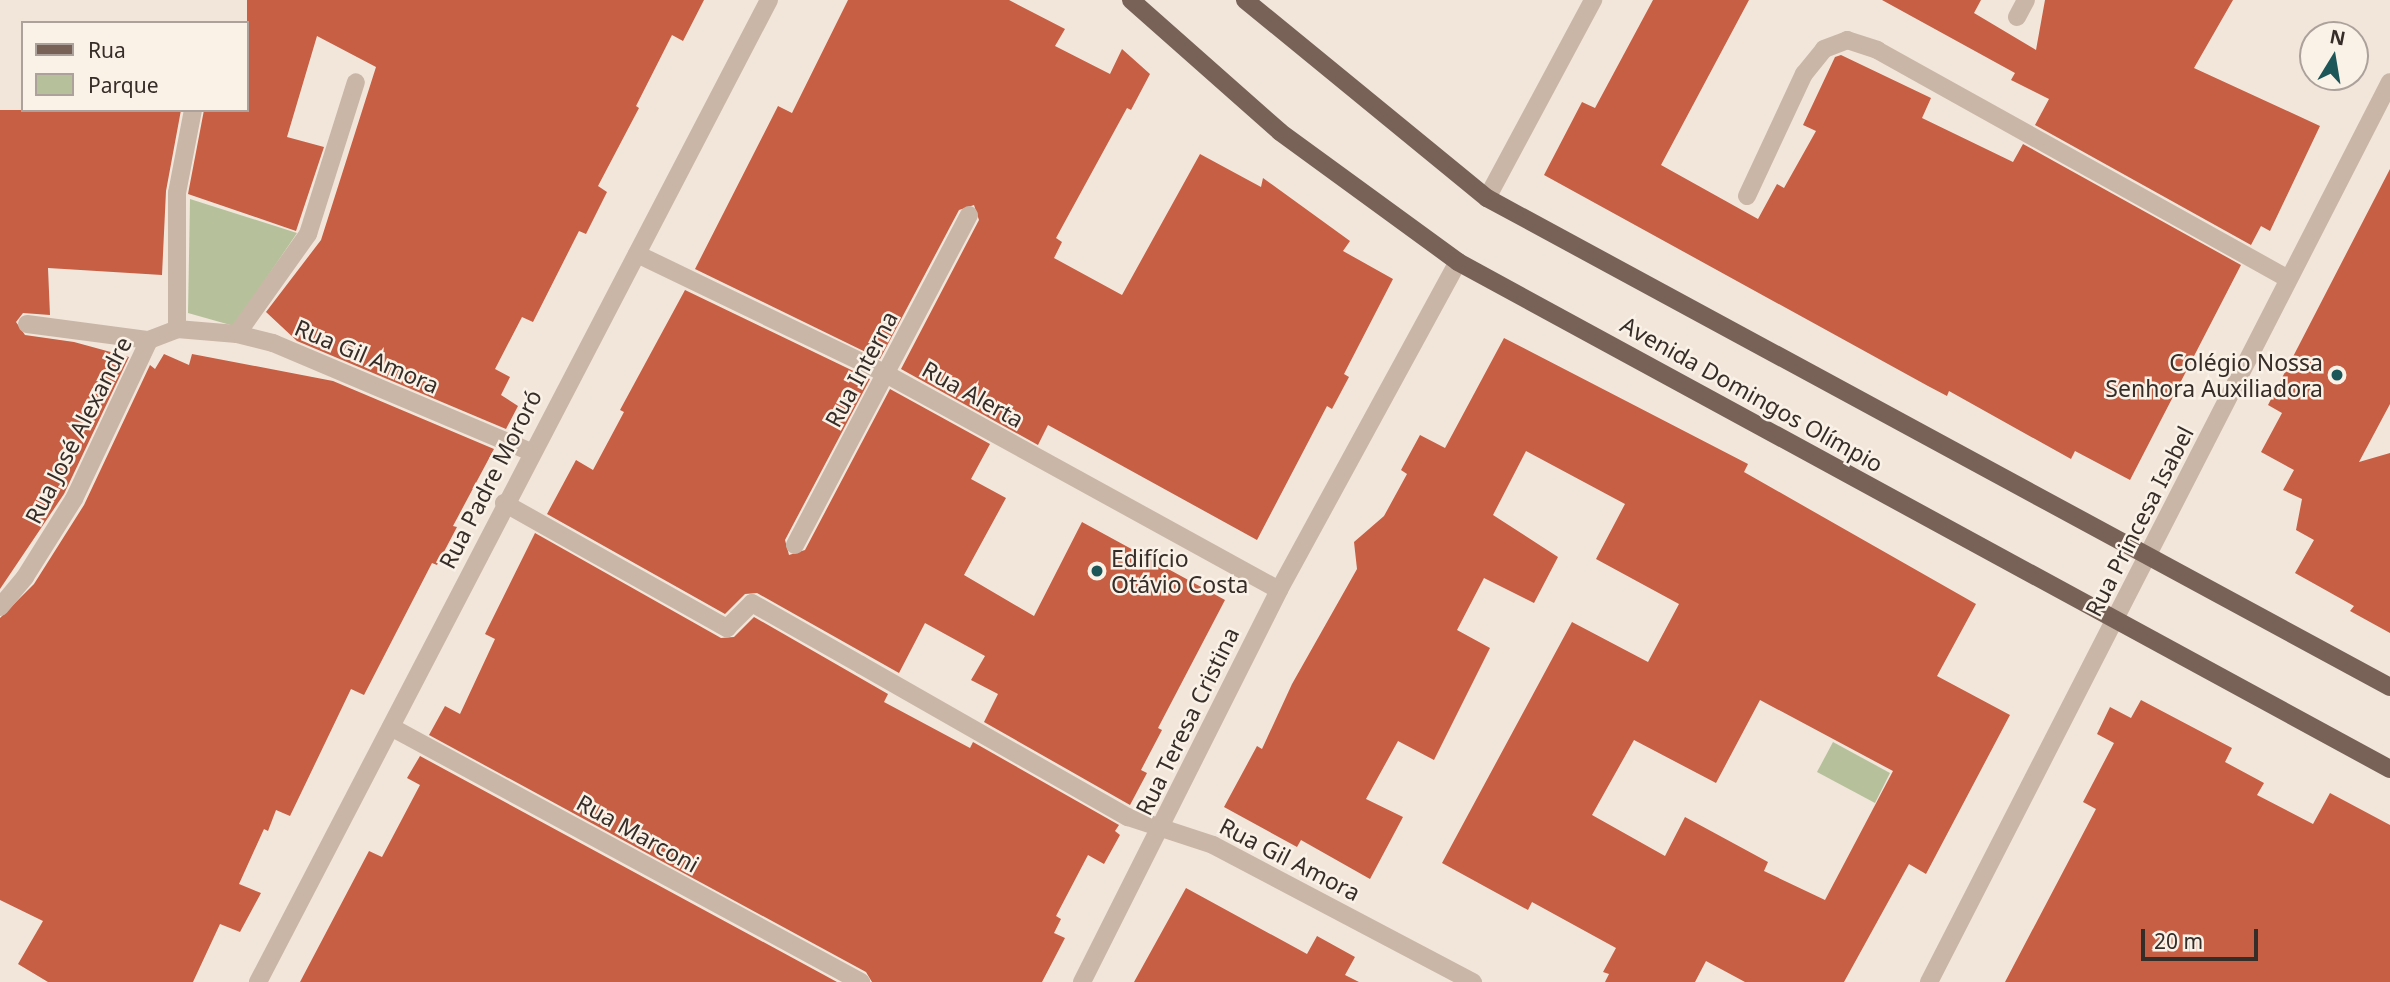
<!DOCTYPE html>
<html>
<head>
<meta charset="utf-8">
<style>
	body { margin:0 }
	#map { position:relative; width:2390px; height:982px; overflow:hidden; background:#f2e6db; font-family:"Noto Sans",sans-serif }
	div>[style] { position:absolute }
	.green>* { inset:0; background:#b6c19b }
	.building>* { inset:0; background:#c65f44 }
	.service>* { height:18px; margin:-9px; padding:0 9px; transform-origin:9px; border-radius:9px; background:#cab6a7 }
	.minor>* { height:18px; margin:-9px; padding:0 9px; transform-origin:9px; border-radius:9px; background:#cab6a7 }
	.tertiary>* { height:18px; margin:-9px; padding:0 9px; transform-origin:9px; border-radius:9px; background:#cab6a7 }
	.primary>* { height:18px; margin:-9px; padding:0 9px; transform-origin:9px; border-radius:9px; background:#786258 }
	.dots>* { width:19px; height:19px; translate:-50% -50%; box-sizing:border-box; border:4px solid #faf1e7; border-radius:50% }
	span { translate:-50% -50%; white-space:nowrap; text-align:center; line-height:1.15; -webkit-text-stroke:5px #faf1e7; paint-order:stroke }
	.street-label { font-size:23px; color:#362c28 }
	.poi-label { font-size:23px; color:#362c28 }
	.right { translate:-100% -50%; text-align:right }
	.left { translate:0 -50%; text-align:left }
	.legend { position:absolute; left:21px; top:21px; width:228px; height:91px; box-sizing:border-box; background:#faf1e7; border:2px solid #aca29b; margin:0; padding:9px 12px; list-style:none; font-size:21px; color:#362c28 }
	.legend li { display:flex; align-items:center; gap:14px; height:35px }
	.legend b { width:35px; border:2px solid #aca29b }
	.north { position:absolute; left:2299px; top:21px; width:70px; height:70px; box-sizing:border-box; background:#faf1e7; border:2px solid #aca29b; border-radius:50%; rotate:11deg; font-size:19px; font-weight:700; line-height:28px; text-align:center; color:#362c28 }
	.north::after { content:''; display:block; margin:auto; width:24px; height:32px; background:#1d5658; clip-path:polygon(50% 0,100% 100%,50% 72%,0 100%) }
	.scale { position:absolute; left:2141px; top:929px; width:117px; height:32px; box-sizing:border-box; border:4px solid #362c28; border-top:0; padding-left:9px; font-size:21px; line-height:24px; white-space:nowrap; color:#362c28; -webkit-text-stroke:5px #faf1e7; paint-order:stroke }
</style>
</head>
<body>
<div id="map">
	<div class="green">
		<i style="clip-path:polygon(190px 199px,297px 233px,234px 326px,188px 313px)"></i>
		<i style="clip-path:polygon(1833px 742px,1890px 773px,1875px 803px,1817px 772px)"></i>
	</div>
	<div class="building">
		<i style="clip-path:polygon(247px 0,704px 0,683px 41px,672px 35px,636px 106px,639px 108px,598px 186px,607px 192px,586px 234px,579px 231px,533px 322px,522px 317px,495px 369px,510px 377px,501px 395px,518px 406px,506px 429px,297px 341px,266px 312px,321px 240px,376px 67px,317px 36px,287px 137px,324px 147px,296px 231px,188px 194px,204px 110px,247px 110px)"></i>
		<i style="clip-path:polygon(848px 0,1009px 0,1065px 29px,1055px 46px,1110px 74px,1122px 49px,1150px 74px,1131px 110px,1127px 108px,1056px 238px,1062px 242px,1054px 258px,1122px 295px,1200px 154px,1261px 187px,1263px 178px,1350px 241px,1343px 251px,1393px 279px,1344px 374px,1349px 377px,1332px 409px,1327px 406px,1257px 540px,1048px 425px,1038px 445px,901px 369px,979px 220px,974px 205px,959px 210px,880px 359px,695px 269px,778px 106px,792px 113px)"></i>
		<i style="clip-path:polygon(1653px 0,1749px 0,1661px 165px,1758px 219px,1777px 184px,1784px 188px,1816px 131px,1803px 125px,1835px 57px,1841px 55px,1931px 98px,1922px 118px,2013px 162px,2023px 144px,2241px 265px,2130px 480px,2075px 451px,2071px 459px,1949px 391px,1947px 396px,1928px 386px,1544px 175px,1582px 102px,1595px 108px)"></i>
		<i style="clip-path:polygon(1882px 0,1981px 0,1974px 13px,2036px 50px,2045px 0,2233px 0,2194px 68px,2320px 126px,2270px 231px,2261px 226px,2251px 245px,2035px 125px,2049px 99px,2011px 80px,2015px 73px)"></i>
		<i style="clip-path:polygon(0 110px,181px 110px,166px 191px,162px 275px,48px 268px,50px 315px,23px 313px,16px 322px,25px 335px,74px 342px,129px 357px,64px 494px,0 589px)"></i>
		<i style="clip-path:polygon(2390px 169px,2390px 404px,2359px 462px,2390px 453px,2390px 633px,2350px 611px,2354px 606px,2295px 573px,2314px 540px,2296px 530px,2302px 499px,2283px 490px,2294px 470px,2261px 452px,2282px 413px,2268px 405px)"></i>
		<i style="clip-path:polygon(685px 290px,870px 379px,785px 540px,789px 555px,805px 550px,890px 389px,990px 444px,971px 479px,1006px 498px,964px 575px,1034px 616px,1082px 522px,1225px 600px,1158px 728px,1162px 730px,1141px 770px,1147px 773px,1130px 805px,984px 722px,998px 694px,971px 680px,985px 656px,925px 623px,899px 673px,757px 593px,745px 594px,725px 614px,547px 514px,576px 460px,593px 470px,624px 412px,620px 410px)"></i>
		<i style="clip-path:polygon(evenodd,1504px 338px,1748px 464px,1744px 472px,1976px 604px,1937px 676px,2010px 715px,1926px 874px,1909px 864px,1844px 982px,1745px 982px,1706px 961px,1695px 982px,1605px 982px,1609px 974px,1603px 972px,1616px 948px,1532px 902px,1528px 910px,1442px 863px,1572px 622px,1648px 662px,1679px 604px,1596px 559px,1625px 504px,1526px 451px,1493px 515px,1558px 557px,1534px 603px,1484px 578px,1457px 630px,1490px 648px,1434px 760px,1398px 741px,1366px 799px,1403px 817px,1370px 879px,1301px 840px,1297px 847px,1224px 807px,1257px 746px,1262px 749px,1292px 684px,1357px 569px,1354px 542px,1384px 516px,1407px 474px,1401px 470px,1420px 435px,1445px 448px,1504px 338px,1760px 700px,1893px 771px,1825px 900px,1764px 871px,1768px 862px,1685px 817px,1665px 856px,1592px 815px,1634px 740px,1716px 783px,1760px 700px)"></i>
		<i style="clip-path:polygon(164px 354px,189px 365px,192px 354px,333px 381px,494px 449px,453px 526px,457px 527px,437px 565px,432px 563px,364px 695px,351px 689px,290px 816px,276px 810px,268px 831px,264px 829px,239px 884px,261px 893px,240px 932px,220px 924px,193px 982px,48px 982px,18px 964px,43px 921px,0 900px,0 618px,34px 584px,84px 505px,150px 365px,155px 369px)"></i>
		<i style="clip-path:polygon(535px 533px,721px 638px,734px 637px,754px 617px,888px 694px,884px 702px,970px 748px,973px 742px,1119px 825px,1115px 831px,1120px 835px,1104px 864px,1088px 855px,1056px 916px,1061px 919px,1054px 933px,1065px 938px,1042px 982px,872px 982px,866px 972px,429px 735px,445px 706px,460px 714px,495px 639px,485px 634px)"></i>
		<i style="clip-path:polygon(2141px 700px,2232px 748px,2225px 762px,2264px 783px,2257px 795px,2313px 824px,2330px 793px,2390px 825px,2390px 982px,2005px 982px,2096px 809px,2083px 802px,2114px 743px,2097px 734px,2110px 707px,2131px 718px)"></i>
		<i style="clip-path:polygon(420px 756px,837px 982px,300px 982px,369px 851px,382px 857px,420px 785px,407px 778px)"></i>
		<i style="clip-path:polygon(1186px 888px,1307px 954px,1317px 936px,1355px 957px,1345px 975px,1359px 982px,1134px 982px)"></i>
	</div>
	<div class="service">
		<i style="left:1747px;top:196px;width:135px;rotate:-65deg"></i>
		<i style="left:1804px;top:74px;width:32px;rotate:-51deg"></i>
		<i style="left:1824px;top:49px;width:25px;rotate:-21deg"></i>
		<i style="left:1847px;top:40px;width:32px;rotate:18deg"></i>
		<i style="left:1877px;top:50px;width:469px;rotate:29.1deg"></i>
		<i style="left:27px;top:324px;width:123px;rotate:7.5deg"></i>
		<i style="left:177px;top:329px;width:136px;rotate:-90deg"></i>
		<i style="left:177px;top:193px;width:85px;rotate:-79.1deg"></i>
		<i style="left:237px;top:334px;width:123px;rotate:-54.6deg"></i>
		<i style="left:308px;top:234px;width:159px;rotate:-72.5deg"></i>
		<i style="left:504px;top:503px;width:256px;rotate:29.3deg"></i>
		<i style="left:727px;top:628px;width:35px;rotate:-45deg"></i>
		<i style="left:752px;top:603px;width:125px;rotate:29.6deg"></i>
	</div>
	<div class="minor">
		<i style="left:2017px;top:17px;width:19px;rotate:-62deg"></i>
		<i style="left:1487px;top:198px;width:225px;rotate:-61.8deg"></i>
		<i style="left:637px;top:254px;width:276px;rotate:25.7deg"></i>
		<i style="left:886px;top:374px;width:448px;rotate:28.8deg"></i>
		<i style="left:795px;top:545px;width:373px;rotate:-62.2deg"></i>
		<i style="left:0;top:607px;width:39px;rotate:-50deg"></i>
		<i style="left:25px;top:577px;width:92px;rotate:-57.9deg"></i>
		<i style="left:74px;top:499px;width:176px;rotate:-64.7deg"></i>
		<i style="left:149px;top:340px;width:30px;rotate:-21deg"></i>
		<i style="left:177px;top:329px;width:60px;rotate:4.8deg"></i>
		<i style="left:237px;top:334px;width:37px;rotate:14deg"></i>
		<i style="left:273px;top:343px;width:280px;rotate:22.9deg"></i>
		<i style="left:861px;top:665px;width:307px;rotate:29.7deg"></i>
		<i style="left:1128px;top:817px;width:89px;rotate:18.2deg"></i>
		<i style="left:1213px;top:845px;width:294px;rotate:27.8deg"></i>
		<i style="left:391px;top:727px;width:535px;rotate:28.48deg"></i>
		<i style="left:1082px;top:982px;width:439px;rotate:-63.3deg"></i>
		<i style="left:1279px;top:590px;width:374px;rotate:-61.4deg"></i>
		<i style="left:1929px;top:982px;width:1011px;rotate:-62.88deg"></i>
	</div>
	<div class="tertiary">
		<i style="left:258px;top:982px;width:1107px;rotate:-62.51deg"></i>
	</div>
	<div class="primary">
		<i style="left:1131px;top:0;width:199px;rotate:41.5deg"></i>
		<i style="left:1280px;top:132px;width:220px;rotate:36.1deg"></i>
		<i style="left:1458px;top:262px;width:1061px;rotate:28.55deg"></i>
		<i style="left:1245px;top:0;width:313px;rotate:39.3deg"></i>
		<i style="left:1487px;top:198px;width:1027px;rotate:28.44deg"></i>
	</div>
	<div class="dots">
		<i style="left:2337px;top:375px;background:#1d5658"></i>
		<i style="left:1097px;top:571px;background:#1d5658"></i>
	</div>
	<div class="street-label">
		<span style="left:367px;top:356px;rotate:23deg">Rua Gil Amora</span>
		<span style="left:861px;top:369px;rotate:-62deg">Rua Interna</span>
		<span style="left:973px;top:394px;rotate:29deg">Rua Alerta</span>
		<span style="left:1752px;top:394px;rotate:29deg">Avenida Domingos Olímpio</span>
		<span style="left:78px;top:430px;rotate:-63deg">Rua José Alexandre</span>
		<span style="left:490px;top:479px;rotate:-63deg">Rua Padre Mororó</span>
		<span style="left:2139px;top:521px;rotate:-63deg">Rua Princesa Isabel</span>
		<span style="left:1187px;top:721px;rotate:-64deg">Rua Teresa Cristina</span>
		<span style="left:638px;top:833px;rotate:29deg">Rua Marconi</span>
		<span style="left:1290px;top:859px;rotate:27deg">Rua Gil Amora</span>
	</div>
	<div class="poi-label">
		<span class="right" style="left:2323px;top:375px">Colégio Nossa<br>Senhora Auxiliadora</span>
		<span class="left" style="left:1111px;top:571px">Edifício<br>Otávio Costa</span>
	</div>
	<ul class="legend">
	<li><b style="height:9px;background:#786258"></b>Rua</li>
	<li><b style="height:19px;background:#b6c19b"></b>Parque</li>
	</ul>
	<div class="north">N</div>
	<div class="scale">20 m</div>
</div>
</body>
</html>
